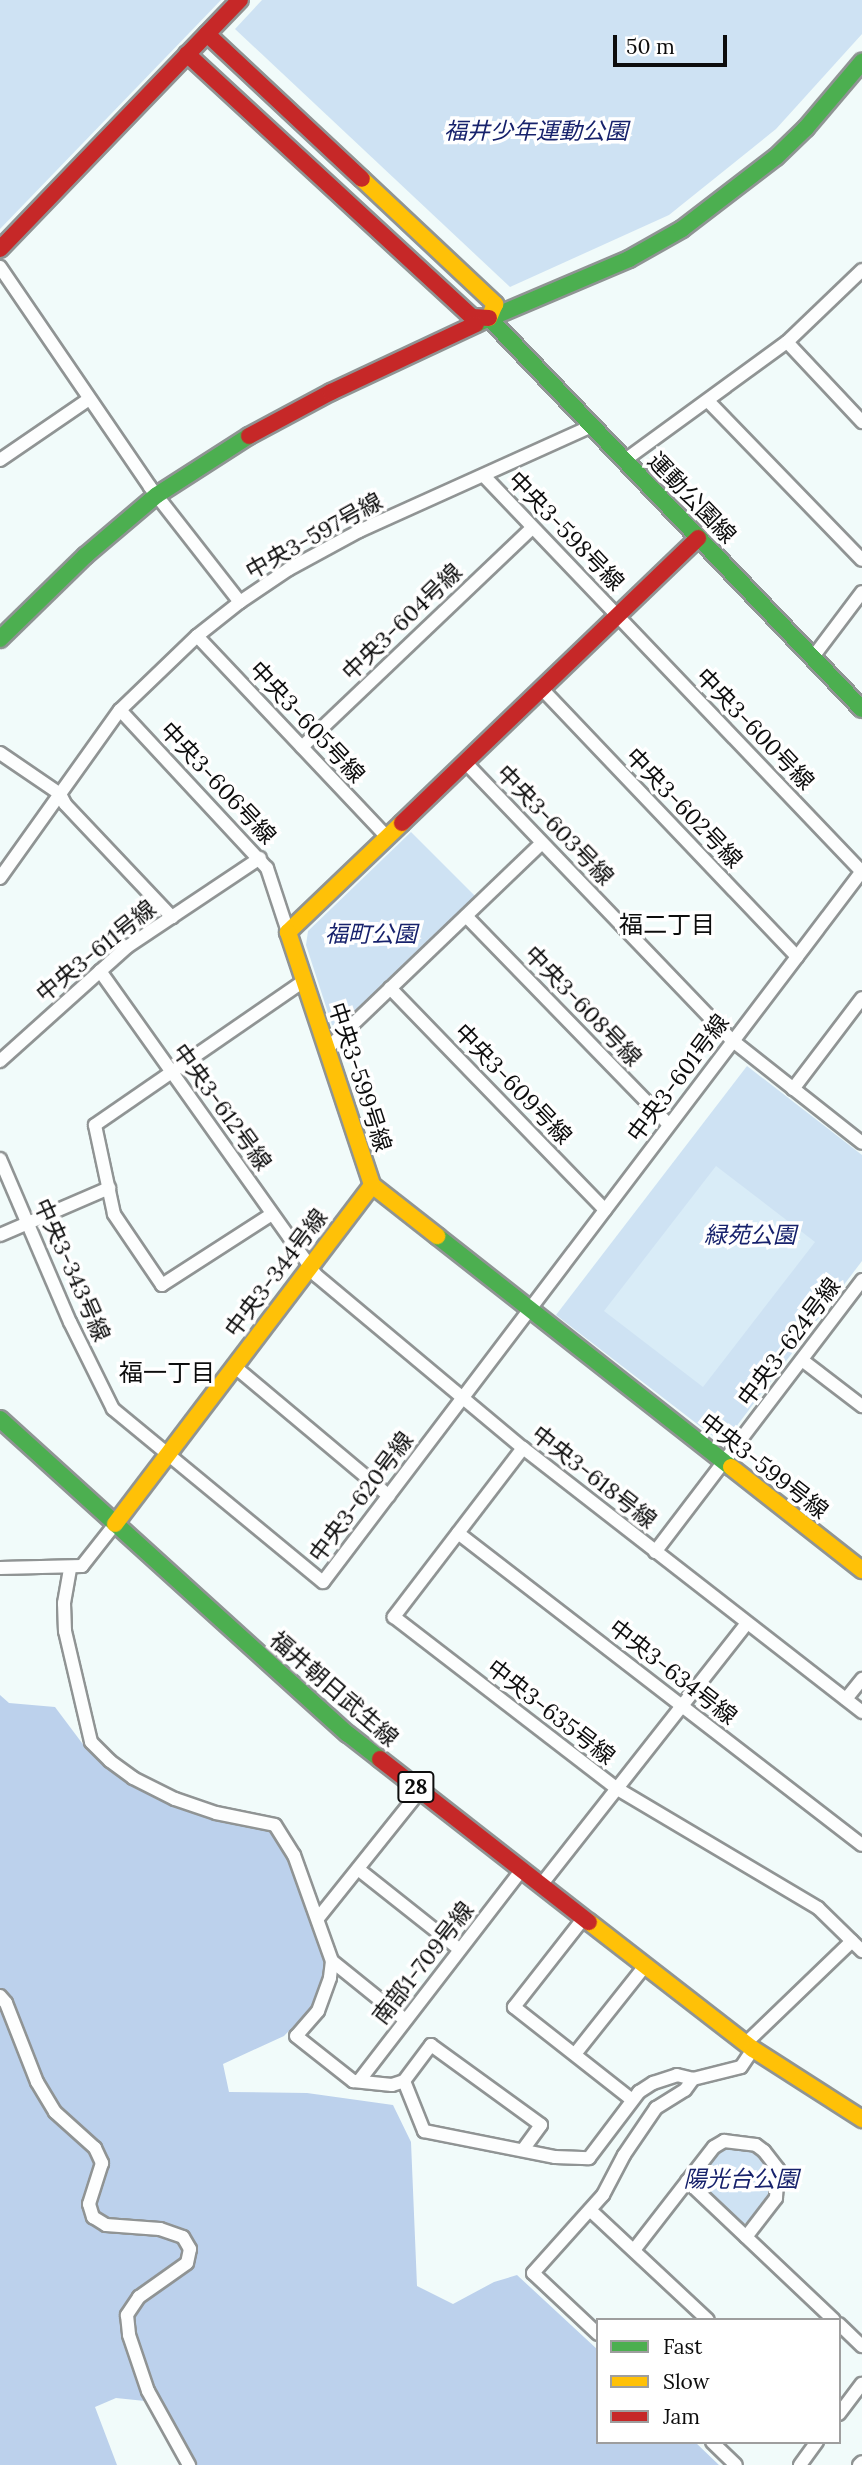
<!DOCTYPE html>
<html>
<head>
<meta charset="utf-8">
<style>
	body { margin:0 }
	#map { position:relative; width:862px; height:2465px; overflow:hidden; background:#f1fbfa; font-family:Lora,"Noto Sans JP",serif }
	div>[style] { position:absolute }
	.green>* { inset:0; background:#cee2f3 }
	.forest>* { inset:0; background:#bcd1ec }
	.pitch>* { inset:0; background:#d9ecf7 }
	.roads { filter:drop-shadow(2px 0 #909494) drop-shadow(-2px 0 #909494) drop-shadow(0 2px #909494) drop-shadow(0 -2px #909494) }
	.street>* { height:12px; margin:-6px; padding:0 6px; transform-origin:6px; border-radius:6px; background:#fdfefe }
	.fast>* { height:16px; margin:-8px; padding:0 8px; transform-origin:8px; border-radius:8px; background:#4caf50 }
	.slow>* { height:16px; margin:-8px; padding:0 8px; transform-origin:8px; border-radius:8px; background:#ffc107 }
	.jam>* { height:16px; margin:-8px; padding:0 8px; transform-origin:8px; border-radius:8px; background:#c62828 }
	span { translate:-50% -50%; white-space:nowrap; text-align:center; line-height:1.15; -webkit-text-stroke:7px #fff; paint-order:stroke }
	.shield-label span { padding:2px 5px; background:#fff; border:2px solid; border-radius:5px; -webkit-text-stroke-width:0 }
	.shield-label { font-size:21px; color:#0d0d0d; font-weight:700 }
	.park-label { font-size:23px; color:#17226c; font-style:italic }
	.street-label { font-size:23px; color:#0d0d0d }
	.neighbourhood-label { font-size:24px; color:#0d0d0d }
	.legend { position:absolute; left:596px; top:2318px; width:245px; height:126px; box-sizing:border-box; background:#fff; border:2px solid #9e9e9e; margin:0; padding:9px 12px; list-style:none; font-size:21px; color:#0d0d0d }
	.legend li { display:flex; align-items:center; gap:14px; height:35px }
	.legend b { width:35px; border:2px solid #9e9e9e }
	.scale { position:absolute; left:613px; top:35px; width:114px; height:32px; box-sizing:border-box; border:4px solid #0d0d0d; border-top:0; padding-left:9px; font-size:21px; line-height:24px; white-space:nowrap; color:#0d0d0d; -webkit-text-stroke:5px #fff; paint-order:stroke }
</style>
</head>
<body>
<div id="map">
	<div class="green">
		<i style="clip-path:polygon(0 0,221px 0,0 229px)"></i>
		<i style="clip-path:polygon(262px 0,862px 0,862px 34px,776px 129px,669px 215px,510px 287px,235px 29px)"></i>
		<i style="clip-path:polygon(411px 832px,476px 897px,340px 1027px,332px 1025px,306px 945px,308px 931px)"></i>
		<i style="clip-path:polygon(747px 1066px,862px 1155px,862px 1261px,723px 1444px,556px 1315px)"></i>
		<i style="clip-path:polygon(727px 2147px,754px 2150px,768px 2163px,772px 2173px,771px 2196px,750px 2223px,743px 2223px,698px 2181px,698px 2175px,717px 2152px)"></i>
	</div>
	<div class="forest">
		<i style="clip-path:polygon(0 1695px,9px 1703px,55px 1707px,88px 1751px,111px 1770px,155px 1798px,223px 1823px,254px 1825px,269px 1831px,280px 1840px,310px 1916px,323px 1957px,324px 1976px,313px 2006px,284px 2036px,223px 2064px,229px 2092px,307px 2093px,393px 2105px,411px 2142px,417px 2286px,453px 2304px,494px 2282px,517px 2275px,598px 2350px,598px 2442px,695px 2442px,719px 2465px,182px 2465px,145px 2401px,116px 2398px,95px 2407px,117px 2465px,0 2465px)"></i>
	</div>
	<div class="pitch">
		<i style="clip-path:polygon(716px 1166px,815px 1242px,703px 1387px,604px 1311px)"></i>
	</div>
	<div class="roads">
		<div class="street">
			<i style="left:0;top:267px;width:266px;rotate:55.7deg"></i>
			<i style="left:150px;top:487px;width:146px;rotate:52deg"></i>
			<i style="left:787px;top:342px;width:110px;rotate:46.8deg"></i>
			<i style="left:708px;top:401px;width:221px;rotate:45.9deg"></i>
			<i style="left:0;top:460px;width:108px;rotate:-34.4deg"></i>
			<i style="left:625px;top:460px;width:200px;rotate:-36.1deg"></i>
			<i style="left:787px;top:342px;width:104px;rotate:-43.8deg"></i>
			<i style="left:484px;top:476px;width:547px;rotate:46.33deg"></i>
			<i style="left:197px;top:636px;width:277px;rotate:46.6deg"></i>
			<i style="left:813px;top:657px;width:81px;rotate:-53deg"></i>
			<i style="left:542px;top:689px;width:370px;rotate:46.4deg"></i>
			<i style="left:120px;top:710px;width:216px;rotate:47.1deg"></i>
			<i style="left:267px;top:868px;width:67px;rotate:71.8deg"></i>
			<i style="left:302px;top:747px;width:318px;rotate:-43.6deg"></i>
			<i style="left:0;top:753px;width:73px;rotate:34.3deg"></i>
			<i style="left:60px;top:794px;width:11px;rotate:63deg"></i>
			<i style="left:65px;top:804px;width:156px;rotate:46.6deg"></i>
			<i style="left:465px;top:762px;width:387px;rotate:46.2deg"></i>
			<i style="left:733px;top:1041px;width:164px;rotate:38.3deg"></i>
			<i style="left:0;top:878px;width:206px;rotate:-54.5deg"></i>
			<i style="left:120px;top:710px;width:107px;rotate:-43.9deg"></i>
			<i style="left:197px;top:636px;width:55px;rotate:-38.3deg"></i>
			<i style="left:240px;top:602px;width:59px;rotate:-34deg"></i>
			<i style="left:289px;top:569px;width:80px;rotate:-28.5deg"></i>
			<i style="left:359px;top:531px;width:256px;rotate:-24.3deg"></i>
			<i style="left:466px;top:916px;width:291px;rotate:45.8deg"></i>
			<i style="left:100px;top:971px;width:374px;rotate:54.6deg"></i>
			<i style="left:317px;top:1276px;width:268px;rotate:39.9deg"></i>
			<i style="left:523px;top:1448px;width:430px;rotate:37.9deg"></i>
			<i style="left:390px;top:988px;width:309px;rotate:45.9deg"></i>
			<i style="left:326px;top:1050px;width:299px;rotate:-43.8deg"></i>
			<i style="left:0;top:1061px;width:171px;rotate:-41.9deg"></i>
			<i style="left:127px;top:947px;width:160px;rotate:-33.8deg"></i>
			<i style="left:793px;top:1089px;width:114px;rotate:-52.8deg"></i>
			<i style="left:0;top:1159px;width:177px;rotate:66.8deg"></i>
			<i style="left:70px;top:1322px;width:97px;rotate:63.7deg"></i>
			<i style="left:113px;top:1409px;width:272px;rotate:39.5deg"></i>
			<i style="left:323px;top:1582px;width:892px;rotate:-52.83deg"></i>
			<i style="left:272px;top:1214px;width:131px;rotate:147.2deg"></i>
			<i style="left:162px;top:1285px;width:86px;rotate:-124.1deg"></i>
			<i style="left:114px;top:1214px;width:91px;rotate:-102.1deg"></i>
			<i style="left:95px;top:1125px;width:254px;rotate:-34.6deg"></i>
			<i style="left:0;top:1235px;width:119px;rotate:-23.3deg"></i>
			<i style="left:802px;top:1360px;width:76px;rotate:37.5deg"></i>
			<i style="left:234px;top:1366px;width:202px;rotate:40deg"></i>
			<i style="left:523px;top:1448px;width:213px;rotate:127.4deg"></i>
			<i style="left:394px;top:1617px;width:280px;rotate:37.6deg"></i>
			<i style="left:616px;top:1788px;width:235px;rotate:30.7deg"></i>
			<i style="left:818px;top:1908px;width:62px;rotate:44.3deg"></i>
			<i style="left:458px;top:1533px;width:510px;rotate:37.68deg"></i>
			<i style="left:655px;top:1552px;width:342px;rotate:-52.7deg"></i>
			<i style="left:0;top:1568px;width:82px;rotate:-1.4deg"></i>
			<i style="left:82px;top:1566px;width:53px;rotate:-51.8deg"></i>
			<i style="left:70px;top:1569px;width:35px;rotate:100deg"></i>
			<i style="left:64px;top:1603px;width:28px;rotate:88deg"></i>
			<i style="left:65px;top:1631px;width:114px;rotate:76.8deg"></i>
			<i style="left:91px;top:1742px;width:27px;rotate:45deg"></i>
			<i style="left:110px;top:1761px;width:29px;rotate:36deg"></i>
			<i style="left:133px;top:1778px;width:47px;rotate:26.6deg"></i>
			<i style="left:175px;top:1799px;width:43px;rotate:18.9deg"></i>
			<i style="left:216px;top:1813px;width:60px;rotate:11.5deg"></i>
			<i style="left:275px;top:1825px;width:36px;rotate:58deg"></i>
			<i style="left:294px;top:1855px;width:113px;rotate:70.3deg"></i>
			<i style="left:332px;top:1961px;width:17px;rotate:97deg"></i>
			<i style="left:330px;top:1978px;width:35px;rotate:110deg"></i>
			<i style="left:318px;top:2011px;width:33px;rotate:131deg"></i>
			<i style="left:296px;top:2036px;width:73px;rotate:38.3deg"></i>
			<i style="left:353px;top:2081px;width:39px;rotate:6deg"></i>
			<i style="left:392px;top:2085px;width:13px;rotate:-18deg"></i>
			<i style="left:846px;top:1699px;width:26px;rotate:-51deg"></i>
			<i style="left:358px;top:1869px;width:129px;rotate:38.4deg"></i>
			<i style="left:541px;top:1885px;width:333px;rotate:-51.8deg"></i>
			<i style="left:319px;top:1917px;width:161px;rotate:-51.3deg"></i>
			<i style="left:583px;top:1919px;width:112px;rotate:128.1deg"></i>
			<i style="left:514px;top:2007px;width:149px;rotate:38.2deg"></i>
			<i style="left:332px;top:1961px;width:94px;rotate:38.9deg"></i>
			<i style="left:0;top:1996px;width:9px;rotate:49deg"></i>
			<i style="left:6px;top:2003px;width:85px;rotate:68.6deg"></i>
			<i style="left:37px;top:2082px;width:35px;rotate:59deg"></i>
			<i style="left:55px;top:2112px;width:54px;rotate:42deg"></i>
			<i style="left:95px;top:2148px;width:17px;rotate:65deg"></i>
			<i style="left:102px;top:2163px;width:43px;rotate:107.6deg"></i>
			<i style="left:89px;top:2204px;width:14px;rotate:73deg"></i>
			<i style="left:93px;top:2217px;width:15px;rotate:32deg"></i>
			<i style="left:106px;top:2225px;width:54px;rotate:4.2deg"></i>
			<i style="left:160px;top:2229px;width:24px;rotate:19deg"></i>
			<i style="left:183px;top:2237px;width:14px;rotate:60deg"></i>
			<i style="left:190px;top:2249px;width:14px;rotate:102deg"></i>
			<i style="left:187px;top:2263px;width:59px;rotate:144.7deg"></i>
			<i style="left:139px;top:2297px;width:22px;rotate:124deg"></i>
			<i style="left:127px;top:2315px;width:20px;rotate:84deg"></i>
			<i style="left:129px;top:2335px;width:59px;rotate:71.3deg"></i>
			<i style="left:148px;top:2391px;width:85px;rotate:61deg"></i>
			<i style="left:746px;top:2043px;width:147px;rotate:-43.9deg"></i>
			<i style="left:575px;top:2054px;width:112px;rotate:-51.5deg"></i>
			<i style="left:359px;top:2081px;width:265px;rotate:-52.4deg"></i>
			<i style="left:404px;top:2081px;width:54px;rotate:68.2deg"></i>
			<i style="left:424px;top:2131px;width:134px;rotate:11.2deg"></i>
			<i style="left:555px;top:2157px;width:34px;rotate:2deg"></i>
			<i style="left:589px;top:2158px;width:83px;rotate:-52.9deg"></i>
			<i style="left:639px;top:2092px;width:17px;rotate:-33deg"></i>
			<i style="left:653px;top:2083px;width:25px;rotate:-18deg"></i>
			<i style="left:677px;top:2075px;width:16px;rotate:14deg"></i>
			<i style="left:404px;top:2081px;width:45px;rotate:-53.1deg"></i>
			<i style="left:431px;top:2045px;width:136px;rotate:36deg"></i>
			<i style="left:541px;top:2125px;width:31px;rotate:126deg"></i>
			<i style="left:687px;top:2181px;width:202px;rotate:43.4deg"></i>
			<i style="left:590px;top:2210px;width:161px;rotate:43deg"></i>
			<i style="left:634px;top:2250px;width:130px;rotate:-52.2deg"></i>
			<i style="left:714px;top:2147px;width:12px;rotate:-31deg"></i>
			<i style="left:724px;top:2141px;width:32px;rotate:7deg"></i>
			<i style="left:756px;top:2145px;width:10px;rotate:37deg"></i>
			<i style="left:764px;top:2151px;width:23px;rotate:52deg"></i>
			<i style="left:778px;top:2169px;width:29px;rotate:94deg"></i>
			<i style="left:776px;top:2198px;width:49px;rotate:127.6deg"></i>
			<i style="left:839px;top:2324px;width:32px;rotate:44deg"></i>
			<i style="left:598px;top:2334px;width:89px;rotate:-136.8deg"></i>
			<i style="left:533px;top:2273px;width:105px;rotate:-48.1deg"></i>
			<i style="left:603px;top:2195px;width:45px;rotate:-62.3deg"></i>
			<i style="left:624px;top:2155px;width:57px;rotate:-55.8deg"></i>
			<i style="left:656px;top:2108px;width:34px;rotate:-32deg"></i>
			<i style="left:685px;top:2090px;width:14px;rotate:-54deg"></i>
			<i style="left:693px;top:2079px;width:49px;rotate:-14deg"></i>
			<i style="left:741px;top:2067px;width:22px;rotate:-56deg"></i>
			<i style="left:839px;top:2414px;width:38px;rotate:-53deg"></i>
			<i style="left:712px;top:2442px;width:33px;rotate:44deg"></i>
			<i style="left:800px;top:2465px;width:29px;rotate:-54deg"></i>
			<i style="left:859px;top:2465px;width:4px;rotate:-45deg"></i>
		</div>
		<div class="fast">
			<i style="left:489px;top:318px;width:540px;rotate:46.35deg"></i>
			<i style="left:476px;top:324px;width:166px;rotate:-23deg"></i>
			<i style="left:629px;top:259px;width:61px;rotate:-29.5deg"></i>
			<i style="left:682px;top:229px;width:118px;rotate:-37.5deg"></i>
			<i style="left:776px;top:157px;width:42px;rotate:-44deg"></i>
			<i style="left:806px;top:128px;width:87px;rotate:-49.7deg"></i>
			<i style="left:0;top:639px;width:119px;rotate:-44.3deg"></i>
			<i style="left:85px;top:556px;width:94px;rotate:-40.3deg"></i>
			<i style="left:157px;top:495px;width:109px;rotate:-32.7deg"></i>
			<i style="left:437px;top:1236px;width:374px;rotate:38.2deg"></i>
			<i style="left:0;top:1419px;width:469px;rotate:42.2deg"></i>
			<i style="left:348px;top:1734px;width:41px;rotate:38deg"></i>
		</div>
		<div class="slow">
			<i style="left:362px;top:179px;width:183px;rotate:43.2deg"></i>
			<i style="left:495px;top:304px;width:15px;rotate:113deg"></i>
			<i style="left:402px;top:823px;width:158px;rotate:136.3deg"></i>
			<i style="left:288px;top:932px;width:267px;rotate:71.6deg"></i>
			<i style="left:372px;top:1185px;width:83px;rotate:38.1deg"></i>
			<i style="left:731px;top:1467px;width:167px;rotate:38.2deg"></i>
			<i style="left:115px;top:1524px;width:425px;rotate:-52.8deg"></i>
			<i style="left:589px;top:1922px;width:207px;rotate:37.8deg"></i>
			<i style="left:753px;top:2049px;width:130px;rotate:32.7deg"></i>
		</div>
		<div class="jam">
			<i style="left:207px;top:34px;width:212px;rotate:43.1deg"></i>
			<i style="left:187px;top:54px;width:388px;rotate:42.7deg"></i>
			<i style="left:472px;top:317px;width:17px;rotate:3deg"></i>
			<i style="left:0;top:249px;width:346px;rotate:-46.1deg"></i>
			<i style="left:249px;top:436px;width:93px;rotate:-28.2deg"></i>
			<i style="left:331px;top:392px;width:160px;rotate:-25.1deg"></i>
			<i style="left:402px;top:823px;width:411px;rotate:-43.9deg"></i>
			<i style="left:380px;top:1759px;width:265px;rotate:38deg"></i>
		</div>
	</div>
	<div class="shield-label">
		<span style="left:416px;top:1787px">28</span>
	</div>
	<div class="park-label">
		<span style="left:536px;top:131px">福井少年運動公園</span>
		<span style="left:371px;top:934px">福町公園</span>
		<span style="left:750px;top:1235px">緑苑公園</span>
		<span style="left:741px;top:2179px">陽光台公園</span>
	</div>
	<div class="street-label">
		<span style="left:692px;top:498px;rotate:46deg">運動公園線</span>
		<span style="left:566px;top:531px;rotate:46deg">中央3-598号線</span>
		<span style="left:314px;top:536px;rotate:-29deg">中央3-597号線</span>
		<span style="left:402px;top:622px;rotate:-44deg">中央3-604号線</span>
		<span style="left:307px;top:722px;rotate:47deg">中央3-605号線</span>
		<span style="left:755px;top:729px;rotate:46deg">中央3-600号線</span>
		<span style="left:218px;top:783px;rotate:47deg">中央3-606号線</span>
		<span style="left:684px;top:808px;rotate:46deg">中央3-602号線</span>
		<span style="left:555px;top:825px;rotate:46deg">中央3-603号線</span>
		<span style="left:96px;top:951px;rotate:-39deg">中央3-611号線</span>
		<span style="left:583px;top:1006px;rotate:46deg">中央3-608号線</span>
		<span style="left:360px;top:1077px;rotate:72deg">中央3-599号線</span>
		<span style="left:678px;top:1078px;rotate:-53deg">中央3-601号線</span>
		<span style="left:513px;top:1084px;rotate:46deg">中央3-609号線</span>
		<span style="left:222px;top:1107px;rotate:54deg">中央3-612号線</span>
		<span style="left:72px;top:1270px;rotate:66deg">中央3-343号線</span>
		<span style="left:276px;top:1273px;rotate:-53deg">中央3-344号線</span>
		<span style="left:789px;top:1342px;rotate:-53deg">中央3-624号線</span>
		<span style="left:764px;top:1466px;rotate:38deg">中央3-599号線</span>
		<span style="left:594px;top:1477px;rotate:38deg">中央3-618号線</span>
		<span style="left:361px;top:1497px;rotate:-53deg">中央3-620号線</span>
		<span style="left:673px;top:1672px;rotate:38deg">中央3-634号線</span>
		<span style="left:334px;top:1689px;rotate:41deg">福井朝日武生線</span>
		<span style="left:551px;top:1712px;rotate:38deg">中央3-635号線</span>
		<span style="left:423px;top:1963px;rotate:-52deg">南部1-709号線</span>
	</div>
	<div class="neighbourhood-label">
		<span style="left:667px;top:925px">福二丁目</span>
		<span style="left:167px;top:1373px">福一丁目</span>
	</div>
	<ul class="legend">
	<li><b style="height:9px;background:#4caf50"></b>Fast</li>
	<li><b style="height:9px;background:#ffc107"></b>Slow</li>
	<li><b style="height:9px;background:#c62828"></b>Jam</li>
	</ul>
	<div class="scale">50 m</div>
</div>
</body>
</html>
